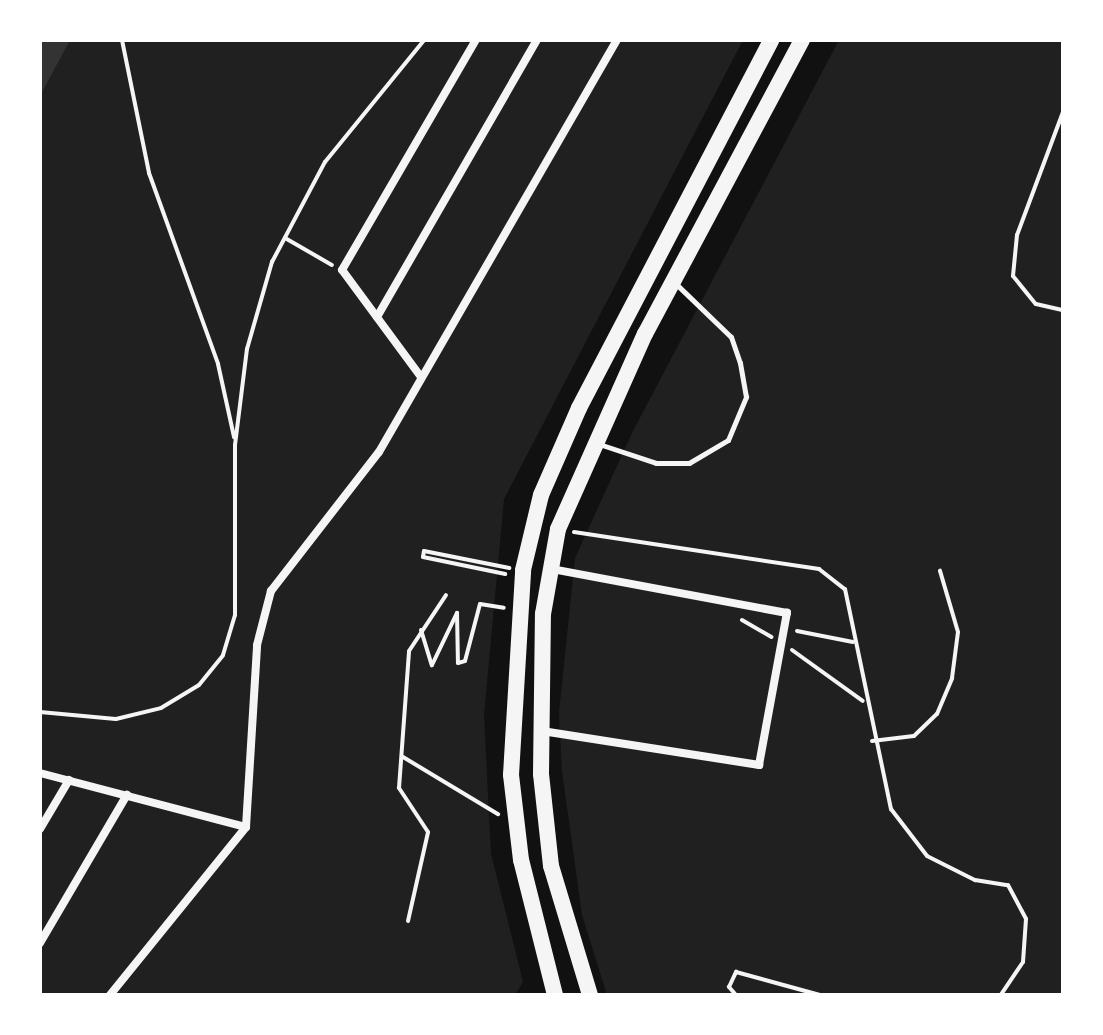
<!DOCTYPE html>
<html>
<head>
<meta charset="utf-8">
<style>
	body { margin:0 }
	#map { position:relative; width:1103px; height:1035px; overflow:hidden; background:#111; font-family:Inter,sans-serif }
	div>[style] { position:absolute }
	.green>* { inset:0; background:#202020 }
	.water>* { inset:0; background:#333 }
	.path>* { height:4px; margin:-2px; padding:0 2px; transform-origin:2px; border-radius:2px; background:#f5f5f5 }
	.service>* { height:5px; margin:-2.5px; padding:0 2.5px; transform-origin:2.5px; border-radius:2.5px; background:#f5f5f5 }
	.minor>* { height:8px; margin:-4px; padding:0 4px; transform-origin:4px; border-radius:4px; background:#f5f5f5 }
	.trunk>* { height:16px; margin:-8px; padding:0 8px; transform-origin:8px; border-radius:8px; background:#f5f5f5 }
	span { translate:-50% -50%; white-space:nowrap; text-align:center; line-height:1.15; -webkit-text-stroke:6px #fff; paint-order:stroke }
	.frame { position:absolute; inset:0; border:42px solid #fff; pointer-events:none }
</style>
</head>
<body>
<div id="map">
	<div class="green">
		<i style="clip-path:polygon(40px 40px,743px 40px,504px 499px,484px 715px,491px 854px,523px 982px,515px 995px,40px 995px)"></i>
		<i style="clip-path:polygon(839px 40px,1063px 40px,1063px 995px,607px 995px,582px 915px,562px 771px,559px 713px,575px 558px,632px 433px)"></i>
	</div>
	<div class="water">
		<i style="clip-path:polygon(40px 40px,70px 40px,40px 96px)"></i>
	</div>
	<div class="path">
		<i style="left:122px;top:40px;width:136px;rotate:78.5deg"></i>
		<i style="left:149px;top:173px;width:203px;rotate:70.1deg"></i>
		<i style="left:218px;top:364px;width:75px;rotate:77.6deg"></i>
		<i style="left:1063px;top:112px;width:131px;rotate:110.5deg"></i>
		<i style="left:1017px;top:235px;width:41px;rotate:95.6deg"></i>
		<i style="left:1013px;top:276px;width:36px;rotate:51deg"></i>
		<i style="left:1036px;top:304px;width:28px;rotate:13deg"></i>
		<i style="left:285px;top:238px;width:54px;rotate:29.9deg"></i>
		<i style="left:574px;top:532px;width:248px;rotate:8.6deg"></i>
		<i style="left:819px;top:569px;width:33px;rotate:38deg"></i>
		<i style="left:845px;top:589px;width:225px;rotate:78.2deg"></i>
		<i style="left:891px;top:809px;width:59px;rotate:52.5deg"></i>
		<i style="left:927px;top:856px;width:54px;rotate:26.6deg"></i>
		<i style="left:975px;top:880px;width:33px;rotate:9deg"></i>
		<i style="left:1008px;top:885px;width:38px;rotate:62deg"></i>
		<i style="left:1026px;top:919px;width:43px;rotate:94deg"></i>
		<i style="left:1023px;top:962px;width:40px;rotate:124deg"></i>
		<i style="left:423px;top:557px;width:84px;rotate:11.7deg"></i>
		<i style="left:423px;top:557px;width:6px;rotate:-81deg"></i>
		<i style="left:424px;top:551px;width:87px;rotate:11.3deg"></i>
		<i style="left:742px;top:620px;width:34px;rotate:30deg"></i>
		<i style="left:421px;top:630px;width:37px;rotate:73deg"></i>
		<i style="left:432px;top:665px;width:58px;rotate:-64.3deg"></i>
		<i style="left:457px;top:613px;width:50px;rotate:88.9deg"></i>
		<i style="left:458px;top:663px;width:7px;rotate:-16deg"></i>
		<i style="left:465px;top:661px;width:59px;rotate:-75.3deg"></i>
		<i style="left:480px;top:604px;width:24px;rotate:9deg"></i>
		<i style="left:797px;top:631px;width:57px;rotate:11.1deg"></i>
		<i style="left:792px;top:650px;width:87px;rotate:35.7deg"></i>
		<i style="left:40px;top:712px;width:76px;rotate:5.3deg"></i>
		<i style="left:116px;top:719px;width:46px;rotate:-13.7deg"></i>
		<i style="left:161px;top:708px;width:44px;rotate:-31.2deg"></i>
		<i style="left:199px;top:685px;width:38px;rotate:-51deg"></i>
		<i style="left:223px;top:655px;width:42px;rotate:-73.3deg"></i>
		<i style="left:235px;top:615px;width:170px;rotate:-90deg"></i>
		<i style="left:235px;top:445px;width:97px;rotate:-82.9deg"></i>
		<i style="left:247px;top:349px;width:91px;rotate:-74deg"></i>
		<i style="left:272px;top:262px;width:113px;rotate:-62.1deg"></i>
		<i style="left:325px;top:162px;width:157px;rotate:-50.9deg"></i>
		<i style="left:872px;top:741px;width:42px;rotate:-6.8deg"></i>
		<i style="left:914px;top:736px;width:32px;rotate:-44deg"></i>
		<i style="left:937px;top:714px;width:39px;rotate:-67deg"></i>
		<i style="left:952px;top:678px;width:46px;rotate:-82.6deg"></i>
		<i style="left:958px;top:632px;width:64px;rotate:-106.4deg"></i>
		<i style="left:403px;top:757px;width:111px;rotate:31deg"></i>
		<i style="left:408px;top:921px;width:91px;rotate:-77.3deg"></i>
		<i style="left:428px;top:832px;width:53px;rotate:-123.4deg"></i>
		<i style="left:399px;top:788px;width:137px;rotate:-85.8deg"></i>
		<i style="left:409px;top:651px;width:67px;rotate:-56.5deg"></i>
		<i style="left:736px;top:995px;width:11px;rotate:-131deg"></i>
		<i style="left:729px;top:987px;width:17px;rotate:-65deg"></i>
		<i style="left:736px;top:972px;width:87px;rotate:15.3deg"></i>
	</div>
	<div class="service">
		<i style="left:599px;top:444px;width:60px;rotate:18.4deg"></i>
		<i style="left:656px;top:463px;width:33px"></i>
		<i style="left:689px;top:463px;width:45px;rotate:-30.5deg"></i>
		<i style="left:728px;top:440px;width:47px;rotate:-67.3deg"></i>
		<i style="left:746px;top:397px;width:35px;rotate:-100deg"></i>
		<i style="left:740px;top:363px;width:28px;rotate:-109deg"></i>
		<i style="left:731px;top:337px;width:79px;rotate:-136deg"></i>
	</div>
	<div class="minor">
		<i style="left:377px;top:317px;width:320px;rotate:-60deg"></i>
		<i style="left:421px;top:377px;width:133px;rotate:-126.4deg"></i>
		<i style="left:342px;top:270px;width:266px;rotate:-59.8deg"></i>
		<i style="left:542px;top:731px;width:220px;rotate:8.9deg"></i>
		<i style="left:759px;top:765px;width:155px;rotate:-79.6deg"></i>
		<i style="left:787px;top:613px;width:240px;rotate:-169.4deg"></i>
		<i style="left:40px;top:773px;width:213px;rotate:14.7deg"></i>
		<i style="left:40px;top:829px;width:57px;rotate:-59.4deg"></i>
		<i style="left:40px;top:943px;width:172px;rotate:-59.6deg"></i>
		<i style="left:110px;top:995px;width:216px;rotate:-51deg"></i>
		<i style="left:246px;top:827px;width:182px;rotate:-86.5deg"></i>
		<i style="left:257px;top:645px;width:56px;rotate:-75.5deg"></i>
		<i style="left:271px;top:591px;width:176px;rotate:-52.2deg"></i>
		<i style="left:379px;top:452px;width:476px;rotate:-60deg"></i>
	</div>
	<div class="trunk">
		<i style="left:555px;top:995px;width:139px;rotate:-104.1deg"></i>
		<i style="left:521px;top:860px;width:86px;rotate:-96.7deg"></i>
		<i style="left:511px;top:775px;width:205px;rotate:-86.6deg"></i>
		<i style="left:523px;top:570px;width:77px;rotate:-76.5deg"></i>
		<i style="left:541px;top:495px;width:95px;rotate:-66.4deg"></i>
		<i style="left:579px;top:408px;width:415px;rotate:-62.4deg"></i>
		<i style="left:590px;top:995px;width:135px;rotate:-106.8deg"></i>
		<i style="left:551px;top:866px;width:93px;rotate:-96.2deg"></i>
		<i style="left:541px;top:774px;width:160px;rotate:-89.3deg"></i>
		<i style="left:543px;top:614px;width:86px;rotate:-80deg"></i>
		<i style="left:558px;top:529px;width:214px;rotate:-66deg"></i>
		<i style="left:645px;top:334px;width:333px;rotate:-61.9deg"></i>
	</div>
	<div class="frame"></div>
</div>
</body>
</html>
